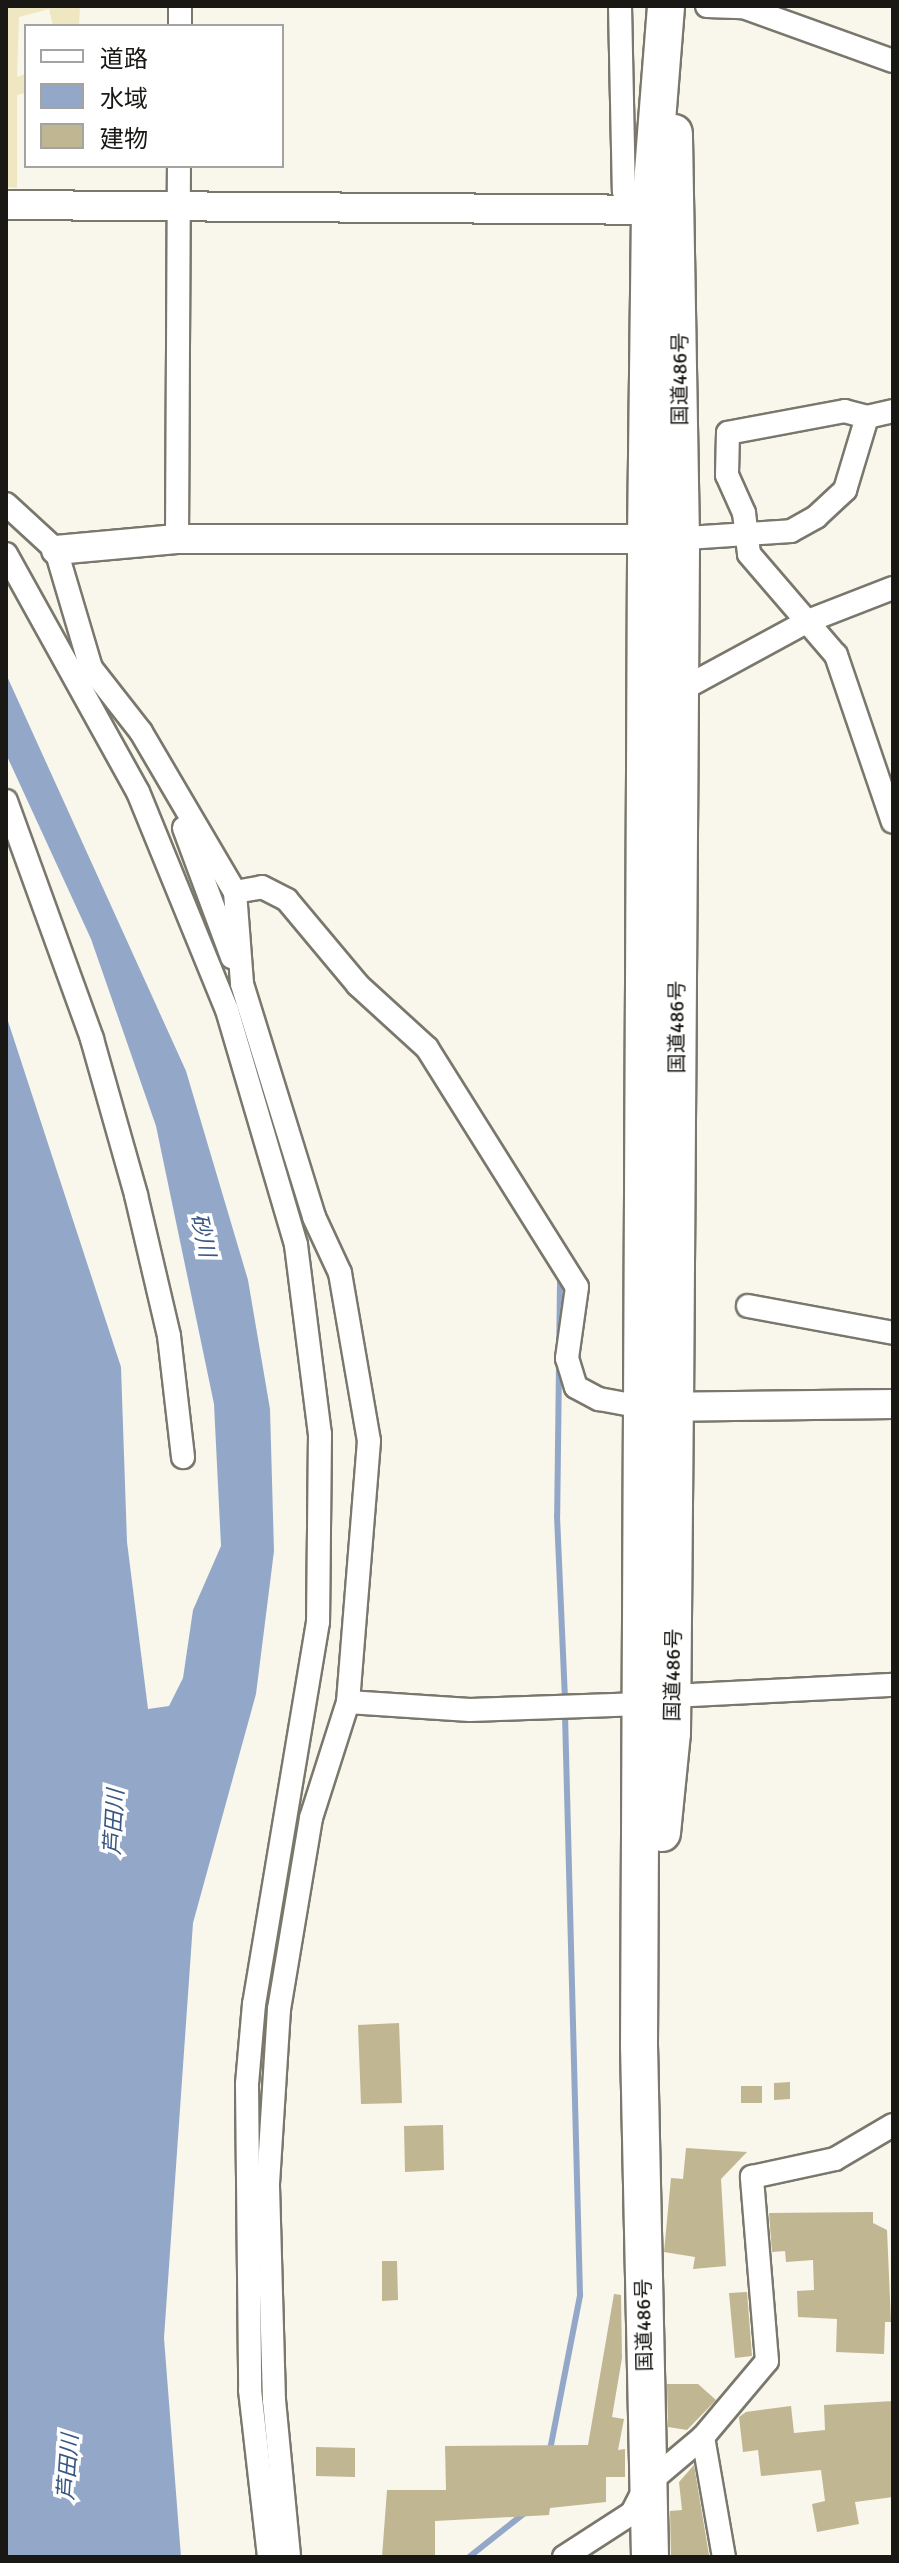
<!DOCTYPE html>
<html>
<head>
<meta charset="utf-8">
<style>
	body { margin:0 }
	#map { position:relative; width:899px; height:2563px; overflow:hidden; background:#f9f6eb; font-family:Signika,"Noto Sans JP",sans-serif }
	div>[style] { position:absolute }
	.green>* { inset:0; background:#efe6c2 }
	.water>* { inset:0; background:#93a8c8 }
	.stream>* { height:6px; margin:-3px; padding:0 3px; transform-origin:3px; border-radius:3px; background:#93a8c8 }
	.building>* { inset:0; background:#c0b691 }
	.roads { filter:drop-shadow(2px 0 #7a786d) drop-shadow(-2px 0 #7a786d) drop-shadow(0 2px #7a786d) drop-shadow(0 -2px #7a786d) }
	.minor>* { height:22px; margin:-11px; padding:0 11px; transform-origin:11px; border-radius:11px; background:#fff }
	.tertiary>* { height:28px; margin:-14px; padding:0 14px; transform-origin:14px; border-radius:14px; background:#fff }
	.trunk>* { height:36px; margin:-18px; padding:0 18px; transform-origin:18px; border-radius:18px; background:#fff }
	span { translate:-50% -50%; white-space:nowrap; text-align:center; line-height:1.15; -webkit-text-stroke:7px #fff; paint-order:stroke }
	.street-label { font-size:20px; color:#191814 }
	.water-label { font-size:22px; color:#385783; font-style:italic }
	.frame { position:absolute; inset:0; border:8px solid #191814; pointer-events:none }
	.legend { position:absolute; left:24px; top:24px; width:260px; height:144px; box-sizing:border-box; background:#fff; border:2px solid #a3a3a1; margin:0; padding:10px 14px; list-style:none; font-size:24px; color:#191814 }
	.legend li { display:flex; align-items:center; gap:16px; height:40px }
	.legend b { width:40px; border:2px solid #a3a3a1 }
</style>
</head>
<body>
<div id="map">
	<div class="green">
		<i style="clip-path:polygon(6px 6px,80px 6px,79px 26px,53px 26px,49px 9px,19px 17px,17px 77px,26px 74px,26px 93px,17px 95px,17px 188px,6px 187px)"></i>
	</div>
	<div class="water">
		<i style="clip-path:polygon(6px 674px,186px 1071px,248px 1280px,270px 1409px,274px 1551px,256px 1694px,193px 1923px,164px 2338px,181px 2557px,6px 2557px,6px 1015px,121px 1367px,127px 1542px,148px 1709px,169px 1706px,183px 1678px,193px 1610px,221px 1546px,214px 1404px,156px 1126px,91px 939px,6px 754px)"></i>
	</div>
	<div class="stream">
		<i style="left:560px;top:1283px;width:233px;rotate:90.7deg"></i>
		<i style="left:557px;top:1516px;width:186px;rotate:87.5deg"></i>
		<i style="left:550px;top:2450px;width:158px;rotate:-79deg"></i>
		<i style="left:580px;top:2295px;width:582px;rotate:-91.48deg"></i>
		<i style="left:469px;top:2557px;width:74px;rotate:-38.4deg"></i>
	</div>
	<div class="building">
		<i style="clip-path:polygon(399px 2023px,402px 2103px,361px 2104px,358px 2025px)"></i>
		<i style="clip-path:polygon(790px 2082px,790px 2099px,774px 2100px,774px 2083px)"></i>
		<i style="clip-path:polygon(741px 2086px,762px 2086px,762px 2103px,741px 2103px)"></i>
		<i style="clip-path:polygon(443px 2125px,444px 2170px,405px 2172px,404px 2126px)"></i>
		<i style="clip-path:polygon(686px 2148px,747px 2152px,721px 2179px,726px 2266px,693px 2269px,695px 2257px,664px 2252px,671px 2178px,683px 2179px)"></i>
		<i style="clip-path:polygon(873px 2212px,873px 2223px,887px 2230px,891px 2322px,885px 2322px,884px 2354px,836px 2352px,837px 2319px,798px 2317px,797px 2291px,814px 2290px,813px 2260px,786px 2262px,785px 2251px,772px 2252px,769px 2213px)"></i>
		<i style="clip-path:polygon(382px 2261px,397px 2261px,398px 2300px,382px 2301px)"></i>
		<i style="clip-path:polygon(747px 2292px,752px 2356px,735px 2358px,729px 2293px)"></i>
		<i style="clip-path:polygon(614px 2294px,621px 2295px,622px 2358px,612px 2417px,624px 2419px,618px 2450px,625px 2449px,625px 2477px,606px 2477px,606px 2502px,550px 2508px,549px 2515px,435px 2521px,435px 2557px,382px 2557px,387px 2490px,446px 2490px,445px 2446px,588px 2445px)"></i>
		<i style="clip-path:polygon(667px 2384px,698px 2384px,716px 2400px,687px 2430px,668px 2427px)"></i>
		<i style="clip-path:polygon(893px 2401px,893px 2497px,855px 2502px,859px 2524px,817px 2532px,812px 2504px,825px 2501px,821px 2470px,761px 2476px,758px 2450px,743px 2452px,739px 2417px,746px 2412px,791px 2406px,794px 2433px,825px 2430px,824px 2405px)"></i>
		<i style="clip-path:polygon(316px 2447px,355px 2448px,355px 2477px,316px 2476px)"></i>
		<i style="clip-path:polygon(694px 2465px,709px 2555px,671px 2557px,670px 2511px,682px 2510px,679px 2482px)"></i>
	</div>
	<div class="roads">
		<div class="minor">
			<i style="left:620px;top:6px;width:185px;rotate:88.8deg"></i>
			<i style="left:624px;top:191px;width:32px;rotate:36deg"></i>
			<i style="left:707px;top:6px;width:36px;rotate:2deg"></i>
			<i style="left:743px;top:7px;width:159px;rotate:19.8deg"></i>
			<i style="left:180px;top:26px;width:20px;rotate:-90deg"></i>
			<i style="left:867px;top:417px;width:23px;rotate:-165deg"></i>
			<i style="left:845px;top:411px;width:119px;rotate:169.4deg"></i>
			<i style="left:728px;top:433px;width:42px;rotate:91.4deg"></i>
			<i style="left:727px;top:475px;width:42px;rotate:65.9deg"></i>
			<i style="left:744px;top:513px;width:41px;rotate:83deg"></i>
			<i style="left:749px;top:554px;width:133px;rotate:49.3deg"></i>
			<i style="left:836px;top:655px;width:176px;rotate:71.2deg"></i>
			<i style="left:6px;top:504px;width:68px;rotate:42.6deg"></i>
			<i style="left:56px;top:550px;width:123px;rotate:73.5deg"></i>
			<i style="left:91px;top:668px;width:16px;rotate:130deg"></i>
			<i style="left:177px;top:539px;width:373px;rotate:-89.7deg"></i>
			<i style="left:672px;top:539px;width:119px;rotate:-3.8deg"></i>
			<i style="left:791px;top:531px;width:29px;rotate:-29deg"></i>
			<i style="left:816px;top:517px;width:40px;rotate:-43deg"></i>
			<i style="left:845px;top:490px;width:76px;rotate:-73.2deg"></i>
			<i style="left:867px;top:417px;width:27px;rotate:-13deg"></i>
			<i style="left:6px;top:554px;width:272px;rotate:61deg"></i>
			<i style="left:138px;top:792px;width:235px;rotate:67.8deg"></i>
			<i style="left:227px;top:1010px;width:245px;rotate:73.6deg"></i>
			<i style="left:296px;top:1245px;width:191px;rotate:82.8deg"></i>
			<i style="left:320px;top:1434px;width:188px;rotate:90.6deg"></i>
			<i style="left:318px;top:1622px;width:387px;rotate:99.5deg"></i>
			<i style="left:254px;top:2004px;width:80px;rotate:95deg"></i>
			<i style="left:247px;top:2084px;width:306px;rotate:89.4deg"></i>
			<i style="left:250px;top:2390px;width:168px;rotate:83.5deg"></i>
			<i style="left:91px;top:668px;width:81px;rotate:52deg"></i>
			<i style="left:141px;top:732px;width:186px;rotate:59.6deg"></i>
			<i style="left:235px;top:892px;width:92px;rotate:85.6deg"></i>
			<i style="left:242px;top:984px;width:244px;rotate:72.8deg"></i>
			<i style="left:314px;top:1217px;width:62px;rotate:65.1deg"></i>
			<i style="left:340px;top:1273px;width:170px;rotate:80.2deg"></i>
			<i style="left:369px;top:1441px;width:262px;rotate:94.6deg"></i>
			<i style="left:348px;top:1702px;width:122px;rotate:107.7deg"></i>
			<i style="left:311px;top:1818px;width:194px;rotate:99.5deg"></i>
			<i style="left:279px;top:2009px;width:177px;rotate:93.6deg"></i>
			<i style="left:268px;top:2186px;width:214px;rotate:88.4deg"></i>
			<i style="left:274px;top:2400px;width:158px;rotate:84.5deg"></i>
			<i style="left:679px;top:691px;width:147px;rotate:-28.5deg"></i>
			<i style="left:808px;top:621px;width:91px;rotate:-21.2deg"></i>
			<i style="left:6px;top:801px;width:253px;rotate:70.1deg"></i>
			<i style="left:92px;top:1039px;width:162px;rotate:74.2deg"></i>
			<i style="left:136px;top:1195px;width:145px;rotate:76.8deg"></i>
			<i style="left:169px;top:1336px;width:122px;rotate:83.4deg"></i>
			<i style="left:184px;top:828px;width:138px;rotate:69.6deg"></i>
			<i style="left:235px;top:892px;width:27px;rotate:-10deg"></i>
			<i style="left:262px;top:887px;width:28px;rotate:27deg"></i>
			<i style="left:287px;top:900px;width:111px;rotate:50.1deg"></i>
			<i style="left:358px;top:985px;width:93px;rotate:42.4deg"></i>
			<i style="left:427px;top:1048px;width:282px;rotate:57.9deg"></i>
			<i style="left:577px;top:1287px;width:72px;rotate:98deg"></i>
			<i style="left:567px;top:1358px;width:30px;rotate:73deg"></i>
			<i style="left:576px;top:1387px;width:26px;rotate:28deg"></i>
			<i style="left:599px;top:1399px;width:44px;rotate:10.5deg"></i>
			<i style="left:748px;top:1306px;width:147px;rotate:10.5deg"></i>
			<i style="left:673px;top:1696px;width:220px;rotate:-2.9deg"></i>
			<i style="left:348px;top:1702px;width:122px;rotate:3.8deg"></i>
			<i style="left:470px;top:1710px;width:172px;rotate:-2deg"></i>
			<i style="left:703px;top:2437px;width:122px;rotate:80.1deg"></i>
			<i style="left:564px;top:2557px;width:81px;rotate:-32.9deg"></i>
			<i style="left:632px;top:2513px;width:31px;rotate:-63deg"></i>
			<i style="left:646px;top:2485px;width:75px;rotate:-40.1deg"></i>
			<i style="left:703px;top:2437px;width:99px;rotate:-49.9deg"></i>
			<i style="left:767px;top:2361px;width:185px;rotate:-94.7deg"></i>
			<i style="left:752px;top:2177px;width:85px;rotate:-12.2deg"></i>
			<i style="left:835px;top:2159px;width:67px;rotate:-30.4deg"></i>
		</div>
		<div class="tertiary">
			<i style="left:6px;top:205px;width:663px;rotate:0.43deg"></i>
			<i style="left:56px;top:550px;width:121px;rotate:-5.2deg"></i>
			<i style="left:177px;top:539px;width:469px"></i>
			<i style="left:655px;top:1407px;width:238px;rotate:-0.7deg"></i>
		</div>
		<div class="trunk">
			<i style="left:662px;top:1833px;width:100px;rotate:-84.3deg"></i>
			<i style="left:672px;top:1733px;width:326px;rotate:-89.5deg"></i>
			<i style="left:675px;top:1407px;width:868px;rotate:-89.6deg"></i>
			<i style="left:681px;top:539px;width:406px;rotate:-91deg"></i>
			<i style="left:650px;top:2557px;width:511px;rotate:-91.23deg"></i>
			<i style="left:639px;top:2046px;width:1507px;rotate:-89.73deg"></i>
			<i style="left:646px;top:539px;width:329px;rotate:-89.3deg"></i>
			<i style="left:650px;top:210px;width:205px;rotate:-85.5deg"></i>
		</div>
	</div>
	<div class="street-label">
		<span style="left:680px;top:379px;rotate:-90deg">国道486号</span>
		<span style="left:677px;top:1027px;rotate:-90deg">国道486号</span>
		<span style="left:673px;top:1675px;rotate:-89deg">国道486号</span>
		<span style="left:644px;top:2325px;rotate:-91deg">国道486号</span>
	</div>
	<div class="water-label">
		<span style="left:203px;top:1235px;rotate:77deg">砂川</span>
		<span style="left:114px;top:1822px;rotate:-87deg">芦田川</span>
		<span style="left:68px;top:2467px;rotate:-86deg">芦田川</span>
	</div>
	<div class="frame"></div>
	<ul class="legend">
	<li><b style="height:10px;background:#fff"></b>道路</li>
	<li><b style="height:22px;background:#93a8c8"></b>水域</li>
	<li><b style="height:22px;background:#c0b691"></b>建物</li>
	</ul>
</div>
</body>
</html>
